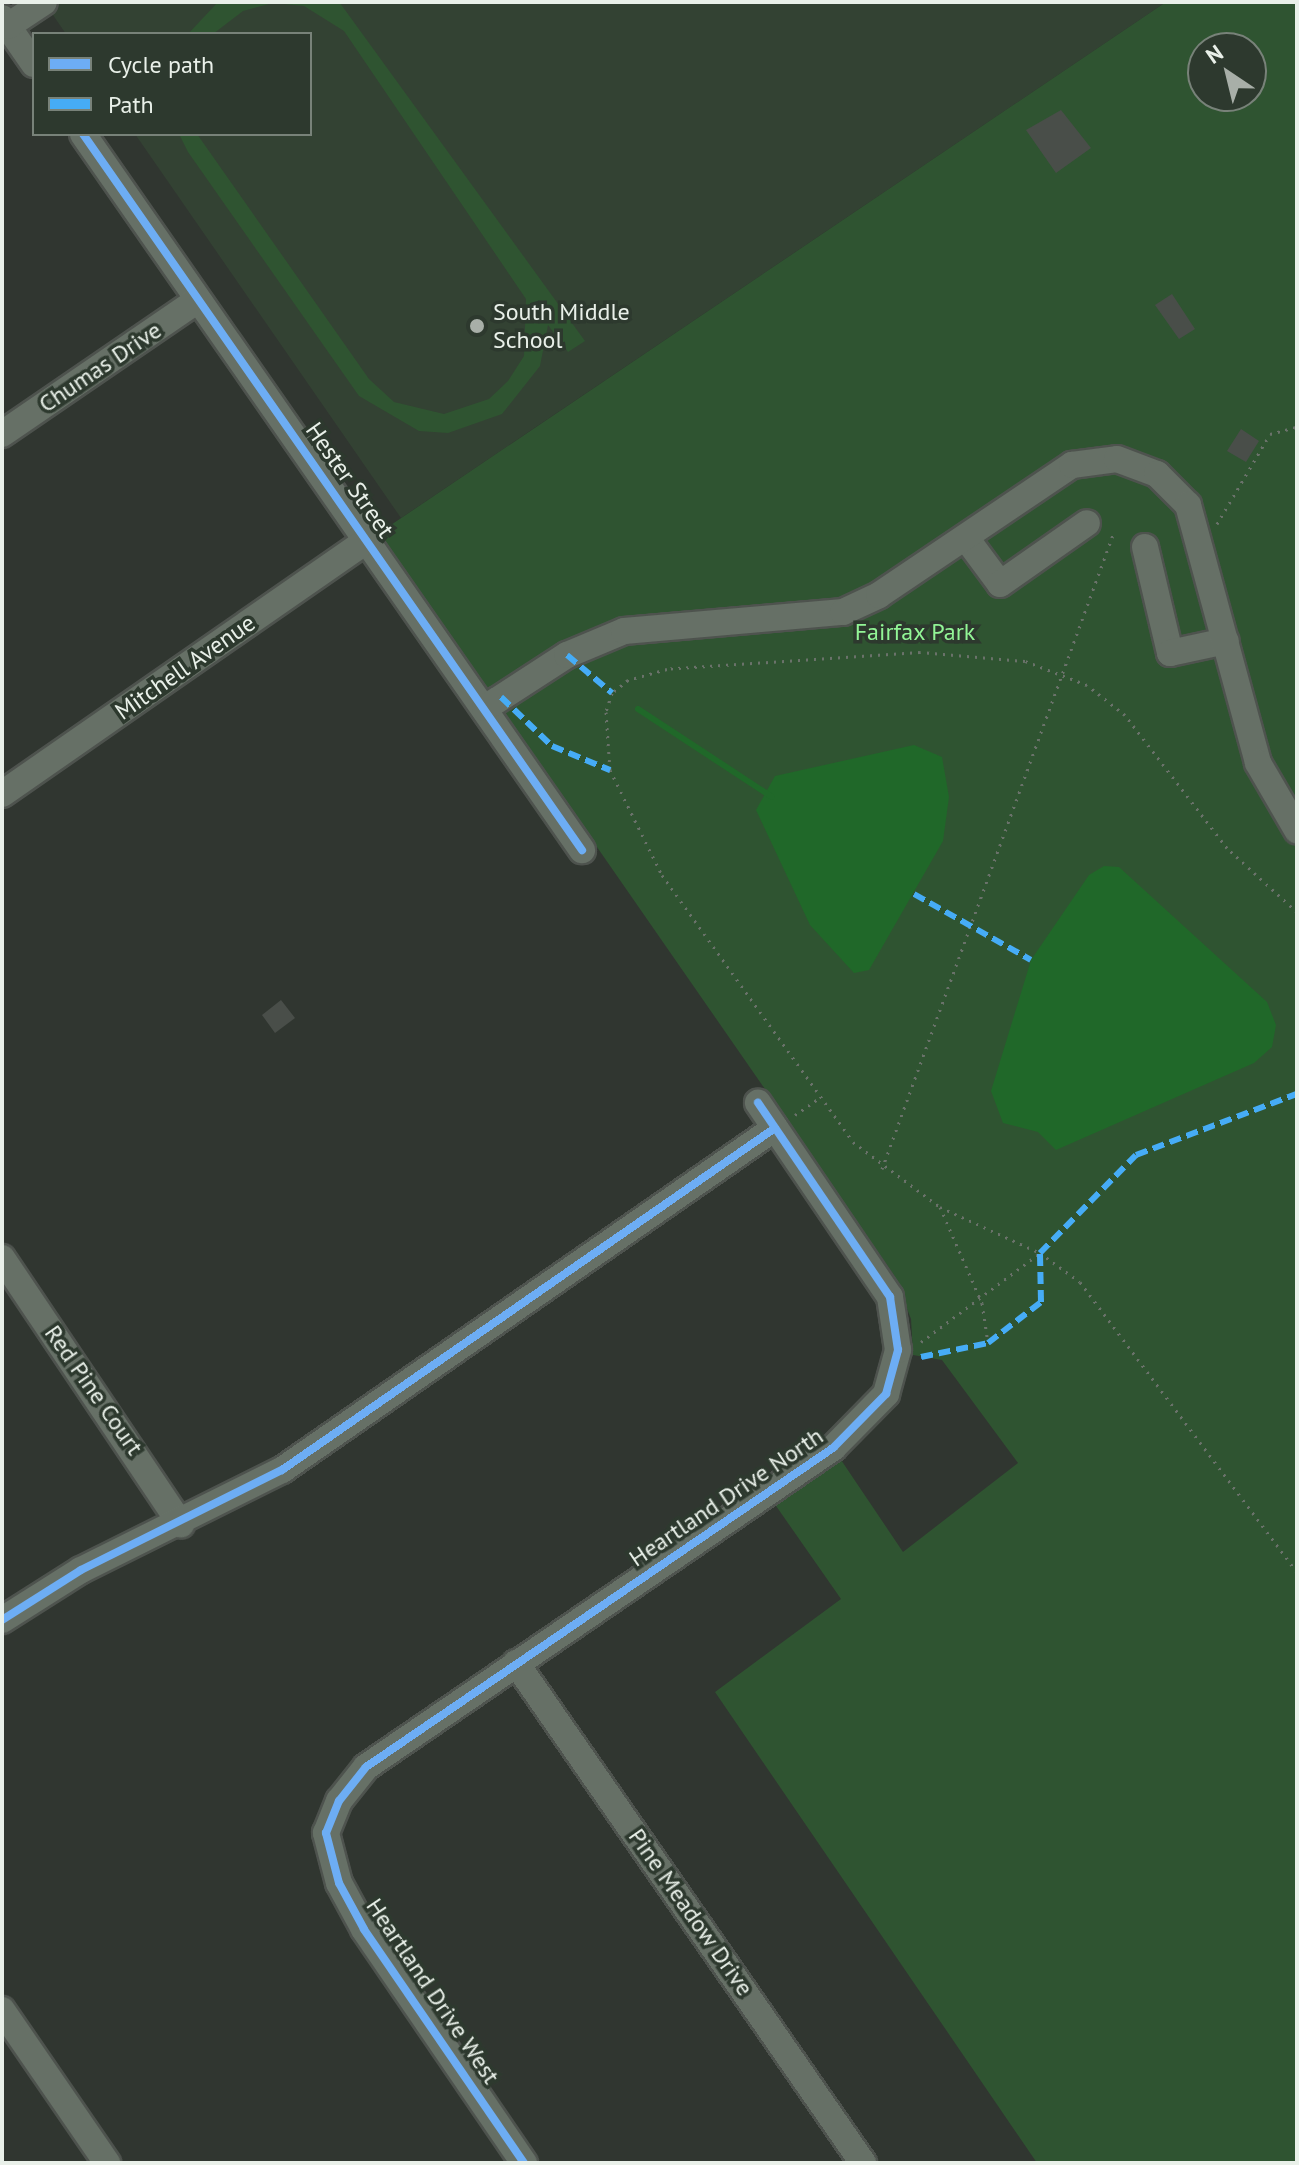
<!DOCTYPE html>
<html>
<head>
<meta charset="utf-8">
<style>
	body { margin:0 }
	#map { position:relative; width:1299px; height:2165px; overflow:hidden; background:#303630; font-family:"PT Sans",sans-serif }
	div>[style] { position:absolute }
	.built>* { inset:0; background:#334233 }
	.green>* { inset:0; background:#2f5431 }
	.water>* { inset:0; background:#206829 }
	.stream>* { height:6px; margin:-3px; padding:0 3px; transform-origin:3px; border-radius:3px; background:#206829 }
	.building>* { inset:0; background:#494e49 }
	.path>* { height:3px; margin-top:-1.5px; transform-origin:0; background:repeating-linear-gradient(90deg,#6a726a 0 2px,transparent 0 8px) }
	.roads { filter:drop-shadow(2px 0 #4e534e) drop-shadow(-2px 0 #4e534e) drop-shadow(0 2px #4e534e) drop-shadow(0 -2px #4e534e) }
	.minor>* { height:26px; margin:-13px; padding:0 13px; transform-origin:13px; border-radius:13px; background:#667066 }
	.quiet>* { height:6px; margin-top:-3px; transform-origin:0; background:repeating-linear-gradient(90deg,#46acf6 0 12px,transparent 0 18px) }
	.cycleway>* { height:8px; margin:-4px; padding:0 4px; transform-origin:4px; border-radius:4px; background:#6dadf4 }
	.dots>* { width:22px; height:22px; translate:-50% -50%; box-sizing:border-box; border:4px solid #2d392e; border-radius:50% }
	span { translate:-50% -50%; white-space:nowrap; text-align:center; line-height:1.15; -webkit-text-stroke:7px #2d392e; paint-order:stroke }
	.poi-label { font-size:24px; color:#e9f0e9 }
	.left { translate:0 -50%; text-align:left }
	.street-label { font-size:24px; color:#e9f0e9 }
	.park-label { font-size:24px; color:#92f596 }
	.frame { position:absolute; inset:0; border:4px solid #e9f0e9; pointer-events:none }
	.legend { position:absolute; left:32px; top:32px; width:280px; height:104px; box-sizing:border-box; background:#2d392e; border:2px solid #788279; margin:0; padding:10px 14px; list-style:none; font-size:24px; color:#e9f0e9 }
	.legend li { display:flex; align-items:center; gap:16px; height:40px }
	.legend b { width:40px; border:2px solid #788279 }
	.north { position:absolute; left:1187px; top:32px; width:80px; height:80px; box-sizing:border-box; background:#2d392e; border:2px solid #788279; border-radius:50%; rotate:325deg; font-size:22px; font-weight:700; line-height:32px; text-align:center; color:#e9f0e9 }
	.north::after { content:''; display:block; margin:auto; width:28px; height:36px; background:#a8afa8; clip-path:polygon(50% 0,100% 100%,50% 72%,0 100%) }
</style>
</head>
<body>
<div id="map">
	<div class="built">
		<i style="clip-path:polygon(44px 2px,1166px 2px,401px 518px,135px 134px,310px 134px,310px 34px,66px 34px)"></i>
	</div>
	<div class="green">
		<i style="clip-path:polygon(218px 2px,340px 3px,585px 341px,568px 352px,548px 325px,540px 366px,502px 414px,448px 433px,419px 431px,359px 396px,188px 152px,179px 134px,197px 134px,369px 379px,394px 402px,444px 414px,489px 399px,508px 381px,524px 356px,526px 299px,344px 31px,304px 6px,273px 3px,243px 11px,213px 34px,188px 34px)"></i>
		<i style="clip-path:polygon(evenodd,1166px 2px,1297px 2px,1297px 2163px,1037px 2163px,715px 1692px,841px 1599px,767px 1493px,833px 1448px,903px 1552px,1018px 1463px,942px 1360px,913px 1355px,911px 1319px,894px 1275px,379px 533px,1166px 2px,1203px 48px,1251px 48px,1251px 96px,1203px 96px,1203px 48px)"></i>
	</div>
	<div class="water">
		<i style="clip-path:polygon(914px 745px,942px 757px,949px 797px,943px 841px,869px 970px,854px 973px,810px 925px,756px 810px,775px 776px)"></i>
		<i style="clip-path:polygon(1104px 866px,1119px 867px,1267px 1002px,1276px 1025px,1272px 1047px,1254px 1063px,1056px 1150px,1038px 1132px,1003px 1123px,991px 1091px,1031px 960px,1089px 875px)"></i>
	</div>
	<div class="stream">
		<i style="left:638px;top:709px;width:160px;rotate:33.3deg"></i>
	</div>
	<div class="building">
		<i style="clip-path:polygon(1061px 110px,1091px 148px,1056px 173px,1026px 130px)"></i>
		<i style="clip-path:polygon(1172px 294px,1195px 329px,1179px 339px,1155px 305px)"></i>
		<i style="clip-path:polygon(1241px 429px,1259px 441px,1246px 462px,1227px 451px)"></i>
		<i style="clip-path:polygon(281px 1000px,295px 1018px,275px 1033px,262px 1015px)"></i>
	</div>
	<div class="path">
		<i style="left:1217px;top:524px;width:104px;rotate:-59.5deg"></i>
		<i style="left:1270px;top:434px;width:28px;rotate:-15deg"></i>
		<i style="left:1297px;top:912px;width:95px;rotate:-137.6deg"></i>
		<i style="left:1227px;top:848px;width:168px;rotate:-127.5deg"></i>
		<i style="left:1125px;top:715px;width:48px;rotate:-141.7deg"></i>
		<i style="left:1087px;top:685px;width:66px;rotate:-158.8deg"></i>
		<i style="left:1025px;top:661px;width:105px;rotate:-175.1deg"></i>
		<i style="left:920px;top:652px;width:254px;rotate:176.2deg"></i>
		<i style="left:667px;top:669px;width:41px;rotate:164.2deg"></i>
		<i style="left:628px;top:680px;width:21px;rotate:141deg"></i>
		<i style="left:612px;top:693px;width:20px;rotate:108deg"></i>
		<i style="left:606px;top:712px;width:58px;rotate:86.1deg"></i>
		<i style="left:610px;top:770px;width:117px;rotate:63.7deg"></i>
		<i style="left:662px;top:875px;width:328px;rotate:54.4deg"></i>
		<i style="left:853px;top:1142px;width:109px;rotate:36.8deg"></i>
		<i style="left:940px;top:1207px;width:110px;rotate:24.7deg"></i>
		<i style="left:1040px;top:1253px;width:49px;rotate:35.9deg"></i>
		<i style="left:1080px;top:1282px;width:362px;rotate:53.2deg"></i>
		<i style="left:795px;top:1115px;width:28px;rotate:-35deg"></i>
		<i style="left:882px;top:1169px;width:678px;rotate:-69.99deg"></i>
		<i style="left:940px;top:1207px;width:105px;rotate:66.4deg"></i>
		<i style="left:982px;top:1303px;width:40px;rotate:81.5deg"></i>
		<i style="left:921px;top:1342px;width:149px;rotate:-36.8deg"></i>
	</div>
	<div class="roads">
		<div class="minor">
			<i style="left:2px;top:18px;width:56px;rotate:55.2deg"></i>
			<i style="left:8px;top:26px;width:43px;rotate:-33.7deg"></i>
			<i style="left:83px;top:134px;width:873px;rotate:55.13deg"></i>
			<i style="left:2px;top:434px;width:237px;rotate:-34.4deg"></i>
			<i style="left:966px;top:538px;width:57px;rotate:53.5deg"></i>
			<i style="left:1000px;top:584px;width:106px;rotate:-35deg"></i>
			<i style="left:1145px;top:547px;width:109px;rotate:76.7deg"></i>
			<i style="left:1170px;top:653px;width:57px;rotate:-12.1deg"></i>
			<i style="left:485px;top:708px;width:98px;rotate:-32.9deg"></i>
			<i style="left:567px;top:655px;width:62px;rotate:-22.8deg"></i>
			<i style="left:624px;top:631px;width:220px;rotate:-5deg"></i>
			<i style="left:843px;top:612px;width:40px;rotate:-25deg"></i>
			<i style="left:879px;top:595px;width:233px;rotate:-34deg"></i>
			<i style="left:1072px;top:465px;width:45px;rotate:-7.6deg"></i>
			<i style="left:1117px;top:459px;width:43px;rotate:20.6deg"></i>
			<i style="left:1157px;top:474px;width:44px;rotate:45deg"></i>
			<i style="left:1188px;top:505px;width:267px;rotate:74.8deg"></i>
			<i style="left:1258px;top:763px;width:78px;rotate:59.8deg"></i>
			<i style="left:2px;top:794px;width:446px;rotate:-34.8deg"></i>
			<i style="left:2px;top:1258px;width:321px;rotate:56.1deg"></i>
			<i style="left:2px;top:1620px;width:93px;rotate:-32.3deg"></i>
			<i style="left:81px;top:1570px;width:225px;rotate:-26.5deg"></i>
			<i style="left:282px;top:1470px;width:600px;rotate:-34.75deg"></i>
			<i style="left:516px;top:1663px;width:609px;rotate:55.24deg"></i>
			<i style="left:2px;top:2010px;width:186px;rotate:55.5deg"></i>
			<i style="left:524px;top:2163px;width:283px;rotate:-124.4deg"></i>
			<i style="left:364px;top:1929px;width:52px;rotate:-118.5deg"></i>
			<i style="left:339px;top:1883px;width:52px;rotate:-104.6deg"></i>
			<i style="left:326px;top:1833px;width:35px;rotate:-68deg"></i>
			<i style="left:339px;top:1801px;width:43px;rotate:-51.5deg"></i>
			<i style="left:366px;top:1767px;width:566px;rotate:-34.34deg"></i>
			<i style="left:833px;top:1448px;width:76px;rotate:-45.5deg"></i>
			<i style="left:886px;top:1394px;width:46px;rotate:-74.7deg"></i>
			<i style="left:898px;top:1350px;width:54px;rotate:-98.6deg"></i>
			<i style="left:890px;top:1297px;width:235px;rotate:-124.2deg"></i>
		</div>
	</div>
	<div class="quiet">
		<i style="left:567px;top:655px;width:59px;rotate:40.2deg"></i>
		<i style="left:501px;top:697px;width:71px;rotate:43.9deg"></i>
		<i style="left:552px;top:746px;width:63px;rotate:22.5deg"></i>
		<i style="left:914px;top:894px;width:134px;rotate:29.4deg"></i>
		<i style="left:921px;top:1357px;width:68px;rotate:-11.8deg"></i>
		<i style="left:988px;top:1343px;width:67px;rotate:-37.7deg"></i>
		<i style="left:1041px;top:1302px;width:49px;rotate:-91.2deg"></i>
		<i style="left:1040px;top:1253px;width:137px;rotate:-45.6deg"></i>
		<i style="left:1136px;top:1155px;width:172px;rotate:-20.8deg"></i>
	</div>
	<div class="cycleway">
		<i style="left:83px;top:134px;width:873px;rotate:55.13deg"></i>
		<i style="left:2px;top:1620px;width:93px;rotate:-32.3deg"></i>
		<i style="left:81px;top:1570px;width:225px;rotate:-26.5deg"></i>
		<i style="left:282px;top:1470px;width:600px;rotate:-34.75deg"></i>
		<i style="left:524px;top:2163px;width:283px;rotate:-124.4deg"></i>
		<i style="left:364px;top:1929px;width:52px;rotate:-118.5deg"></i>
		<i style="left:339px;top:1883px;width:52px;rotate:-104.6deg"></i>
		<i style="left:326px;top:1833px;width:35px;rotate:-68deg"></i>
		<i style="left:339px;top:1801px;width:43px;rotate:-51.5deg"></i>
		<i style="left:366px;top:1767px;width:566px;rotate:-34.34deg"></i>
		<i style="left:833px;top:1448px;width:76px;rotate:-45.5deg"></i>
		<i style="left:886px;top:1394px;width:46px;rotate:-74.7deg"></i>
		<i style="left:898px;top:1350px;width:54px;rotate:-98.6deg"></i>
		<i style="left:890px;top:1297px;width:235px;rotate:-124.2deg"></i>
	</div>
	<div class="dots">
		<i style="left:477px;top:326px;background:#a8afa8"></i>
	</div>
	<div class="poi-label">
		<span class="left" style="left:493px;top:326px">South Middle<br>School</span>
	</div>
	<div class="street-label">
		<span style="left:100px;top:367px;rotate:-34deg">Chumas Drive</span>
		<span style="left:350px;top:480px;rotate:55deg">Hester Street</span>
		<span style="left:185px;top:667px;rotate:-35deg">Mitchell Avenue</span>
		<span style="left:94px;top:1390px;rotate:55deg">Red Pine Court</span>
		<span style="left:726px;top:1497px;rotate:-34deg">Heartland Drive North</span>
		<span style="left:691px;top:1912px;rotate:55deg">Pine Meadow Drive</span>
		<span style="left:433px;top:1991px;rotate:56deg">Heartland Drive West</span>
	</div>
	<div class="park-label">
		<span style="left:915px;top:632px">Fairfax Park</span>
	</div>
	<div class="frame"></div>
	<ul class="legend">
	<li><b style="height:10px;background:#6dadf4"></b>Cycle path</li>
	<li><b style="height:10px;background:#46acf6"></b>Path</li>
	</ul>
	<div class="north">N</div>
</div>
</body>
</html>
